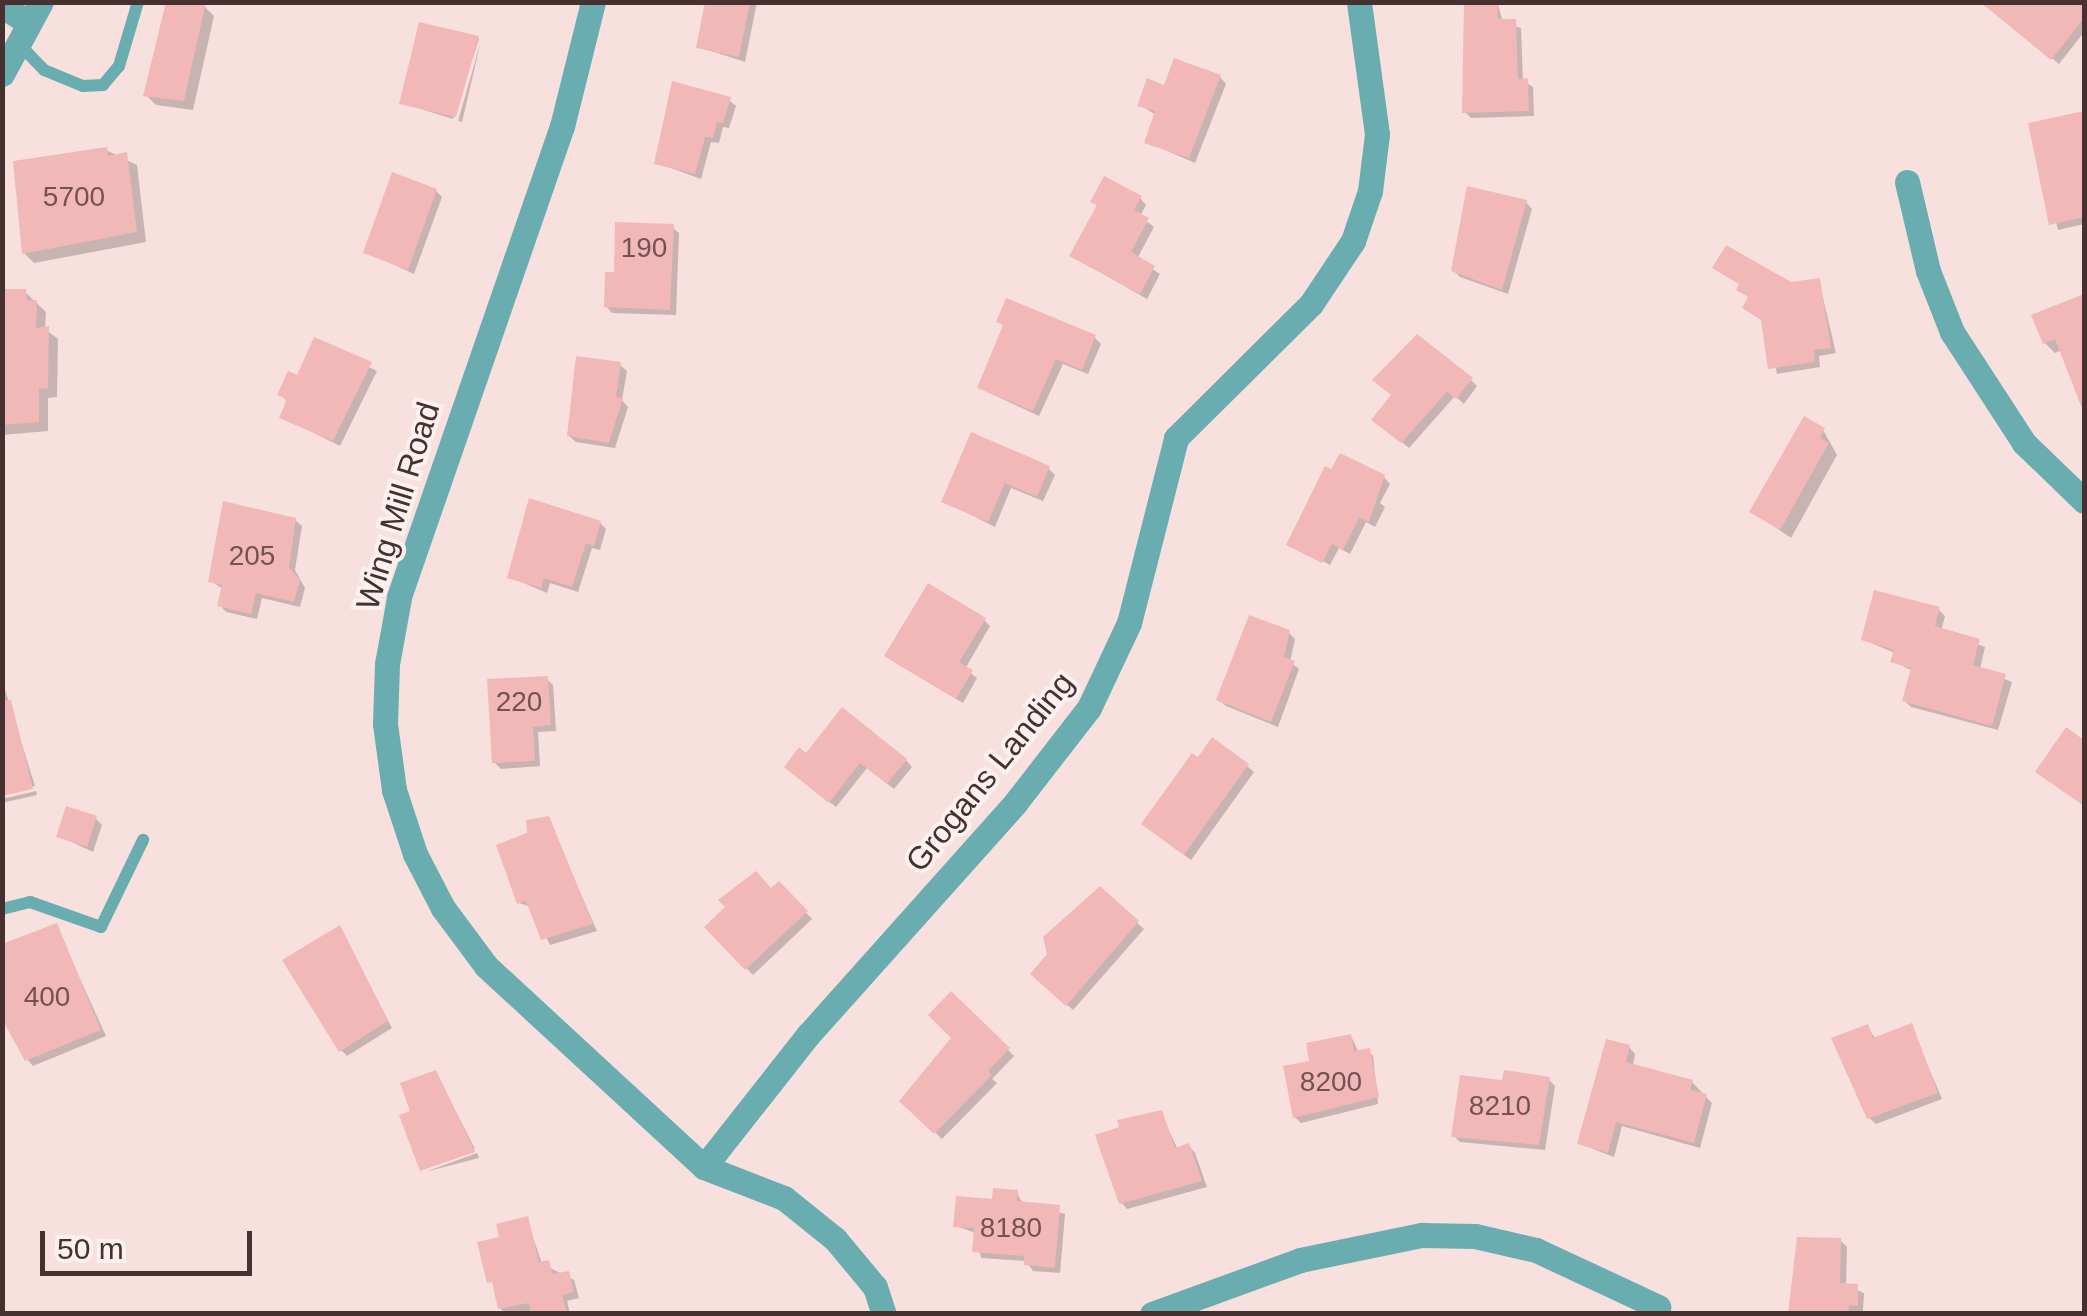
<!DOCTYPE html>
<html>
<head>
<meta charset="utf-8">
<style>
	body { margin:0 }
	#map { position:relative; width:2087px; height:1316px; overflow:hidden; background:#f8e0df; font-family:Helvetica,sans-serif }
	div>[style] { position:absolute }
	.shadow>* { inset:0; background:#0003 }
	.building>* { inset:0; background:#f2b8b7 }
	.service>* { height:12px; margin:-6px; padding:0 6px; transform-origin:6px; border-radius:6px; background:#69adb0 }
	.minor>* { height:25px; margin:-12.5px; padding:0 12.5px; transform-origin:12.5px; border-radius:12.5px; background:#69adb0 }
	span { translate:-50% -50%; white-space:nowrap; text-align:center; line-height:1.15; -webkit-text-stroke:8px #fdf0f0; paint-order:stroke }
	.number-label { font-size:28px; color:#725252 }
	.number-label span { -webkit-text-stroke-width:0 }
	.street-label { font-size:32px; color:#473030 }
	.frame { position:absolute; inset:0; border:5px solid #473030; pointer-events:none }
	.scale { position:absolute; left:40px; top:1231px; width:212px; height:45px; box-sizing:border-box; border:5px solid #473030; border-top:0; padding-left:12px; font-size:30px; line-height:35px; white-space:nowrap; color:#473030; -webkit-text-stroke:8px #fdf0f0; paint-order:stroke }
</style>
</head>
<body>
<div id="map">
	<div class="shadow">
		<i style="clip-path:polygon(708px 2px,757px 2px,745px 62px,699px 47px)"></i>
		<i style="clip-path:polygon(1497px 2px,1503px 22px,1521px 28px,1523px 81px,1533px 87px,1534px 116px,1471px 118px,1465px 112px)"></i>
		<i style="clip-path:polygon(1982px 2px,2079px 2px,2084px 32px,2059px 64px)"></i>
		<i style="clip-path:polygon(204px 6px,214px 16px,193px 110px,156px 105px,146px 95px)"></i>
		<i style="clip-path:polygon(421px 25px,479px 39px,453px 119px,402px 103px)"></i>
		<i style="clip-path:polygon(481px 41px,462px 122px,458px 121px)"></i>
		<i style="clip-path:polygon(1220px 77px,1226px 84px,1195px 163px,1147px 142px,1156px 115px,1140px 105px,1166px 88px)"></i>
		<i style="clip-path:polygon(729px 100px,736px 106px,729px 128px,723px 127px,719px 143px,711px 142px,701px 179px,657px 163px)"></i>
		<i style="clip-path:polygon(2084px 113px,2084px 224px,2058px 230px,2031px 125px)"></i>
		<i style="clip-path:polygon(106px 150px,137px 165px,146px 242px,34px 263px,24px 253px)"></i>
		<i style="clip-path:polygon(436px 191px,442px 197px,414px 274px,366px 252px)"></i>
		<i style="clip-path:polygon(1140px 198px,1146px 205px,1140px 216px,1154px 227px,1137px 259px,1160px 274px,1147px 299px,1072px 256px,1099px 207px,1093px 202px)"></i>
		<i style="clip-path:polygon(1526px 202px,1532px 209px,1508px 294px,1460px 277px,1453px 270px)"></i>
		<i style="clip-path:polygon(672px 227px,679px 233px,676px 315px,612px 313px,606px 306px,616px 274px)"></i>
		<i style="clip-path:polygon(1715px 268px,1791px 285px,1819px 281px,1836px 353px,1819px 356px,1820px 367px,1777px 374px,1764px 322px,1745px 308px,1750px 299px,1741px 285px)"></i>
		<i style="clip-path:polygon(2px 292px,25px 292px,46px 312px,45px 329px,58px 339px,57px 397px,48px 398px,48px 431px,2px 435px)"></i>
		<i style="clip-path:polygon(2084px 297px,2084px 391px,2062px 350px,2055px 353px,2045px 343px,2035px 317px)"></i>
		<i style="clip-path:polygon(999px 321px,1095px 338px,1101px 344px,1088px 374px,1063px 364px,1039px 416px,979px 388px,1005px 327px)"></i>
		<i style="clip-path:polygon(315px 341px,377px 371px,340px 446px,282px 417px,288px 402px,280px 394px,299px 378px)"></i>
		<i style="clip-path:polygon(620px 365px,627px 371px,622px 400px,628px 407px,615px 448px,576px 442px,569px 436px)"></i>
		<i style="clip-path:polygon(1471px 380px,1477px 386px,1464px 404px,1455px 396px,1409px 448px,1375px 420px)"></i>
		<i style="clip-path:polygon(1823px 430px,1837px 455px,1791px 538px,1752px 511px)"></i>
		<i style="clip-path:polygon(1048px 468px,1055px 475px,1043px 501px,1011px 488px,995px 527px,944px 501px)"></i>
		<i style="clip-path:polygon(1384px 477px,1390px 484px,1380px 503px,1385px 507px,1375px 527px,1366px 522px,1350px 554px,1339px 548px,1330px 565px,1293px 545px)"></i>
		<i style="clip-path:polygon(295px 520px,302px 526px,295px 570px,305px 588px,300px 607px,262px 598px,257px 619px,226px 612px,220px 605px,223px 589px,211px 581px)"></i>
		<i style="clip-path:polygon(600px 523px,606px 529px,600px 550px,592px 548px,578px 592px,550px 583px,547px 593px,510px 577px)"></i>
		<i style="clip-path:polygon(1939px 610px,1945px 616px,1941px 631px,1985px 647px,1980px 669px,2012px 682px,1998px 730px,1911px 707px,1905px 701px,1913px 671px,1893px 661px,1895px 653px,1864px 640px)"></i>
		<i style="clip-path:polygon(984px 620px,990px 626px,965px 669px,977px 678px,963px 703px,894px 662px)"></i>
		<i style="clip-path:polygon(1289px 633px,1295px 639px,1290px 662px,1299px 669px,1278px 727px,1226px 706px,1219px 700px)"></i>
		<i style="clip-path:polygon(547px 679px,553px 685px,556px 731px,538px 732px,540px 766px,501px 769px,494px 762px)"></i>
		<i style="clip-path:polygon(2px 680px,35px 786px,2px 794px)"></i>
		<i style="clip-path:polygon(806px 757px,906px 760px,912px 767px,894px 789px,867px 768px,836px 807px,793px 773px)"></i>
		<i style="clip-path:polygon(1247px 766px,1254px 772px,1191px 860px,1150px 830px)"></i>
		<i style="clip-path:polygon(36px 791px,37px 795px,2px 803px,2px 799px)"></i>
		<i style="clip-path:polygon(96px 819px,102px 825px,93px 852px,59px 836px)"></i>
		<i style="clip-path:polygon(548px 819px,597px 931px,550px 945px,531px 907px,519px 903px,530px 835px)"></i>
		<i style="clip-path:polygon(755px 874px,771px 891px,779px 884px,812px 919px,753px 975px,708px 927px,728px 908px,722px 900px)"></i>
		<i style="clip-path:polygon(1100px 890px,1144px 929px,1073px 1010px,1039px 980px,1050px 954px)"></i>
		<i style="clip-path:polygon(56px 926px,106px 1036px,33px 1066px,27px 1059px)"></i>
		<i style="clip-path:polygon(340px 928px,392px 1028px,347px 1056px,341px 1050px)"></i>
		<i style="clip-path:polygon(952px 994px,1014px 1056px,992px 1079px,997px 1083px,942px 1139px,903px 1101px,954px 1038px)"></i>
		<i style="clip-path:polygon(1911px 1026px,1942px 1099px,1876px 1124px,1869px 1118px,1867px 1027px,1876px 1039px)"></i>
		<i style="clip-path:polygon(1351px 1036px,1359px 1053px,1373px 1055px,1378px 1104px,1301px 1123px,1295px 1117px,1312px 1063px)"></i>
		<i style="clip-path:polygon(1629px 1047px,1635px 1054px,1633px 1066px,1692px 1082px,1712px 1103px,1700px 1148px,1622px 1126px,1614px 1157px,1580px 1144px)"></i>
		<i style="clip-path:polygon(436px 1073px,475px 1149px,422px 1168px,413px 1113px)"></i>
		<i style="clip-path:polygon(1548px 1079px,1555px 1086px,1545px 1150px,1460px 1142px,1454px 1136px,1504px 1083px)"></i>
		<i style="clip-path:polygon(1161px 1113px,1178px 1150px,1189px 1146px,1195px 1153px,1207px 1187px,1127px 1209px,1121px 1202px)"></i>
		<i style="clip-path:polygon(477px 1153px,479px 1158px,425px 1172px)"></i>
		<i style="clip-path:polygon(1017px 1193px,1023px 1204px,1065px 1214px,1060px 1273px,1033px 1271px,1026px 1261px,981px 1258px,976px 1233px,956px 1226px)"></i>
		<i style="clip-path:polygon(527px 1219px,542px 1264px,574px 1280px,579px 1298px,567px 1301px,570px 1314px,506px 1314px,500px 1308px,502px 1239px)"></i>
		<i style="clip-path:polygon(1840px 1240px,1847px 1247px,1846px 1286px,1864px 1293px,1863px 1311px,1791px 1314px)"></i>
	</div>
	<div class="building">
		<i style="clip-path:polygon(166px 2px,206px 2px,184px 101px,143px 96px)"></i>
		<i style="clip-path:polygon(705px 2px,750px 2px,739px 57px,696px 48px)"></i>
		<i style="clip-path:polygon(1464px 2px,1497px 2px,1498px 19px,1516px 19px,1518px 79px,1528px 78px,1529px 111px,1462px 113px)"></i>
		<i style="clip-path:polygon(1980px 2px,2084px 2px,2084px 18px,2051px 60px)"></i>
		<i style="clip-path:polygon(419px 22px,479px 36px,456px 117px,399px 104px)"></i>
		<i style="clip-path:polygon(1174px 58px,1221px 75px,1189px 158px,1144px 143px,1155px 111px,1137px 106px,1147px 78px,1164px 85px)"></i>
		<i style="clip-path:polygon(672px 81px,731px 97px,723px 123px,717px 122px,713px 138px,705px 137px,695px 174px,654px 164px)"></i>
		<i style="clip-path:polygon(2084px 111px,2084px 217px,2049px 225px,2028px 123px)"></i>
		<i style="clip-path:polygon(107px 147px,108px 156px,127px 152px,137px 232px,22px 254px,13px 161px)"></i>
		<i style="clip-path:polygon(392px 172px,437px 189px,408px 270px,363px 253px)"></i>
		<i style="clip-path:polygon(1104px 176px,1142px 196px,1134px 210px,1149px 218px,1131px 252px,1155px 266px,1140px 294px,1069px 256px,1097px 205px,1090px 202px)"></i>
		<i style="clip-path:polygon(1467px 186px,1527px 200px,1502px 290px,1451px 271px)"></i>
		<i style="clip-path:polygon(615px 222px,674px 224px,670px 310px,604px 307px,605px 272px,614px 272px)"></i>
		<i style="clip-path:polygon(1726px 245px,1791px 282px,1820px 278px,1831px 348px,1814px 350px,1815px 362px,1768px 369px,1761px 320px,1742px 308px,1748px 297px,1736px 290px,1739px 284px,1712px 268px)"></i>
		<i style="clip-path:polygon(2px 289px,26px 289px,27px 301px,37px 300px,36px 328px,49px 326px,48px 388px,39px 389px,39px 422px,2px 425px)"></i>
		<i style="clip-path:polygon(2084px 294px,2084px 410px,2083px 411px,2055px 339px,2043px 344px,2031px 315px)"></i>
		<i style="clip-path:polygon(1006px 298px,1096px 335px,1082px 370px,1056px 359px,1033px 411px,977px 388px,1003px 325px,996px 322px)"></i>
		<i style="clip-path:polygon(1417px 334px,1473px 378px,1456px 399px,1447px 392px,1401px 443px,1371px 420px,1391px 395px,1372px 380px)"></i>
		<i style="clip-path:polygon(314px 337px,372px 362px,333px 441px,279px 418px,287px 399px,277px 395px,288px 371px,297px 375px)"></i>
		<i style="clip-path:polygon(576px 356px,621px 362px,616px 397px,623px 398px,609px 443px,567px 436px)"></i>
		<i style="clip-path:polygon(1804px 416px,1825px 428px,1820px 438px,1829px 443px,1780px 530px,1749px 512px)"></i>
		<i style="clip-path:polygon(971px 432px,1050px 466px,1037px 497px,1005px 483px,988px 522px,941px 502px)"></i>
		<i style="clip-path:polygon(1340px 453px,1385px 475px,1369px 522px,1359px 518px,1343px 550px,1332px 544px,1322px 563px,1286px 545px,1325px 466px,1331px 469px)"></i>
		<i style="clip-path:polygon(529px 498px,601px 521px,594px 546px,586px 543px,572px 587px,544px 578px,541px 588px,507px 578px)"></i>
		<i style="clip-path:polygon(223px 501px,296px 518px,289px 567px,300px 580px,294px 602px,256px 593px,251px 614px,217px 606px,222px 585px,208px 582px)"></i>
		<i style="clip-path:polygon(928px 583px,986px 618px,959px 662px,973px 670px,956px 699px,884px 656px)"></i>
		<i style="clip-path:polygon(1874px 590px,1940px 607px,1935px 626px,1980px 639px,1973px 665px,2006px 674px,1992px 726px,1902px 701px,1911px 668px,1890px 662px,1894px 650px,1861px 640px)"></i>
		<i style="clip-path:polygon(1249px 615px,1290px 630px,1284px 657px,1295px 661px,1271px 722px,1216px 700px)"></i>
		<i style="clip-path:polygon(548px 676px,551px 725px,533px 727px,535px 761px,492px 763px,487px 679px)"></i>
		<i style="clip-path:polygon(11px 700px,33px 789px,2px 796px,2px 701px)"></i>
		<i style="clip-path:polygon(842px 707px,907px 759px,887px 784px,860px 763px,829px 803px,784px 767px,799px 747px,806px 753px)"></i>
		<i style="clip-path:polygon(2066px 727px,2084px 740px,2084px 806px,2035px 772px)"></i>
		<i style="clip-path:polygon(1212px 737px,1249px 764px,1184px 855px,1141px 824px,1192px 753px,1198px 757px)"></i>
		<i style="clip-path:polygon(66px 806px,97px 816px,87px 847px,56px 837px)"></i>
		<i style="clip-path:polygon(549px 816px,593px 924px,541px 940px,526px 901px,517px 904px,496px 845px,527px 833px,526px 820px)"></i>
		<i style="clip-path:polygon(756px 871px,771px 888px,779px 881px,808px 911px,745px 970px,704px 927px,725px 907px,718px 900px)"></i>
		<i style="clip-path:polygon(1100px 886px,1139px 921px,1066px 1006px,1030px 974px,1047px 954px,1043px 937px)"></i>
		<i style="clip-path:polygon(57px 923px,101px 1030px,25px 1061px,2px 1019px,2px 944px)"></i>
		<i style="clip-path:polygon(340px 925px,388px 1021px,339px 1052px,282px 960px)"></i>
		<i style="clip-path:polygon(951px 991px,1010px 1048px,988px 1071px,992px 1075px,934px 1134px,899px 1101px,951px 1038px,928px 1015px)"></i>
		<i style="clip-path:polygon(1912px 1023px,1938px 1093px,1867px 1119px,1831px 1038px,1868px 1024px,1873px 1038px)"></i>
		<i style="clip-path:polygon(1351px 1034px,1354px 1051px,1370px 1048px,1379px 1097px,1293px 1118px,1283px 1066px,1309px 1061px,1306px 1043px)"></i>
		<i style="clip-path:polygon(1606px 1039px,1630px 1045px,1626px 1062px,1693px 1080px,1690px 1090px,1707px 1094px,1694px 1143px,1616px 1122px,1608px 1153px,1577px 1144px)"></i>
		<i style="clip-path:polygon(436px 1070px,475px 1152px,420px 1171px,399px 1115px,410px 1111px,400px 1083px)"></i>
		<i style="clip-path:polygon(1504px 1070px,1550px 1077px,1539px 1145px,1451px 1137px,1460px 1075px,1502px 1080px)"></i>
		<i style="clip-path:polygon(1162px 1110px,1175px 1148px,1189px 1143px,1202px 1181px,1119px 1204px,1095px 1135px,1119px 1127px,1117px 1120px)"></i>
		<i style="clip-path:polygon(993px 1188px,1018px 1190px,1017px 1201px,1060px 1205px,1055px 1268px,1024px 1265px,1024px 1256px,972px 1252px,974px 1228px,953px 1227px,956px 1196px,992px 1199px)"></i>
		<i style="clip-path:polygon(528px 1216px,539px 1262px,549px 1260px,552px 1274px,569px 1271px,574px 1292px,562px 1295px,567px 1314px,531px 1314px,529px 1303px,498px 1309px,492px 1282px,487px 1283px,477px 1242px,499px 1237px,496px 1224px)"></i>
		<i style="clip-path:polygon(1797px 1237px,1841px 1238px,1840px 1283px,1858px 1284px,1858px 1306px,1849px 1305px,1848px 1314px,1788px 1314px)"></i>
	</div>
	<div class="service">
		<i style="left:18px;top:43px;width:37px;rotate:46deg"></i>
		<i style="left:44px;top:70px;width:42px;rotate:22.3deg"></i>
		<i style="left:83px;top:86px;width:20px;rotate:-3deg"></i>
		<i style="left:103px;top:85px;width:25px;rotate:-50deg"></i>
		<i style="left:119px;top:66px;width:67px;rotate:-73.5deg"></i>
		<i style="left:2px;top:909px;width:29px;rotate:-14deg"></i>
		<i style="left:30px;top:902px;width:75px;rotate:19.4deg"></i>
		<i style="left:101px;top:927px;width:97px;rotate:-64.2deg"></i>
	</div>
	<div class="minor">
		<i style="left:593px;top:2px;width:128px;rotate:104deg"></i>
		<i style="left:562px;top:126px;width:499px;rotate:109.1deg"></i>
		<i style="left:399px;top:598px;width:67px;rotate:100.3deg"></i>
		<i style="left:387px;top:664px;width:60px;rotate:91.9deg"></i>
		<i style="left:385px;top:724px;width:67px;rotate:82.2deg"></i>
		<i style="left:394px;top:790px;width:67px;rotate:71.8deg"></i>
		<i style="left:415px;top:854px;width:61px;rotate:62.6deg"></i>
		<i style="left:443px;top:908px;width:72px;rotate:53.4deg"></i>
		<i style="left:486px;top:966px;width:297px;rotate:42.7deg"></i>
		<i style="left:704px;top:1167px;width:86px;rotate:21.2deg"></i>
		<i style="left:784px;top:1198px;width:65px;rotate:38.8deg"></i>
		<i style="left:835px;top:1239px;width:62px;rotate:50.2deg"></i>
		<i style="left:875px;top:1287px;width:28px;rotate:72deg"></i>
		<i style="left:2px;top:6px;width:32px;rotate:32deg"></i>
		<i style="left:2px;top:74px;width:82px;rotate:-61.6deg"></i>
		<i style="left:1907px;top:182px;width:91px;rotate:76.7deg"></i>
		<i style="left:1928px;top:271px;width:66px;rotate:68.5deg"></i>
		<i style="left:1952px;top:332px;width:132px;rotate:57deg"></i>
		<i style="left:2024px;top:443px;width:83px;rotate:44deg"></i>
		<i style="left:704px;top:1167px;width:168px;rotate:-51.8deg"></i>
		<i style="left:808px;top:1035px;width:312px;rotate:-48.2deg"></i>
		<i style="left:1016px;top:802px;width:119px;rotate:-52.2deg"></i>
		<i style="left:1089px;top:708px;width:94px;rotate:-64.8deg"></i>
		<i style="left:1129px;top:623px;width:191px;rotate:-75.7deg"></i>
		<i style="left:1176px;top:438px;width:190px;rotate:-44.8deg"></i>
		<i style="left:1311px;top:304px;width:76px;rotate:-56.3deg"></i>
		<i style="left:1353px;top:241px;width:53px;rotate:-71.2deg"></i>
		<i style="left:1370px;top:191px;width:57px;rotate:-83deg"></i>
		<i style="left:1377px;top:134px;width:133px;rotate:-97.8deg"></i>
		<i style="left:1152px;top:1314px;width:158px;rotate:-20deg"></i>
		<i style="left:1300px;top:1260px;width:125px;rotate:-11.6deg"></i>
		<i style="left:1422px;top:1235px;width:53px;rotate:1.1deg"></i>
		<i style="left:1475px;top:1236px;width:63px;rotate:12.9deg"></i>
		<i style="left:1536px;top:1250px;width:135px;rotate:25deg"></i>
	</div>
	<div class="number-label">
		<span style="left:74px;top:197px">5700</span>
		<span style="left:644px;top:248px">190</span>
		<span style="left:252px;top:556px">205</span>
		<span style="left:519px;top:702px">220</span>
		<span style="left:47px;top:997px">400</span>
		<span style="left:1331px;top:1082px">8200</span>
		<span style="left:1500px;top:1106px">8210</span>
		<span style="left:1011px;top:1228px">8180</span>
	</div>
	<div class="street-label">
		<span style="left:398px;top:506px;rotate:-73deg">Wing Mill Road</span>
		<span style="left:990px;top:772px;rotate:-51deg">Grogans Landing</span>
	</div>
	<div class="frame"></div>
	<div class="scale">50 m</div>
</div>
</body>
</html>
